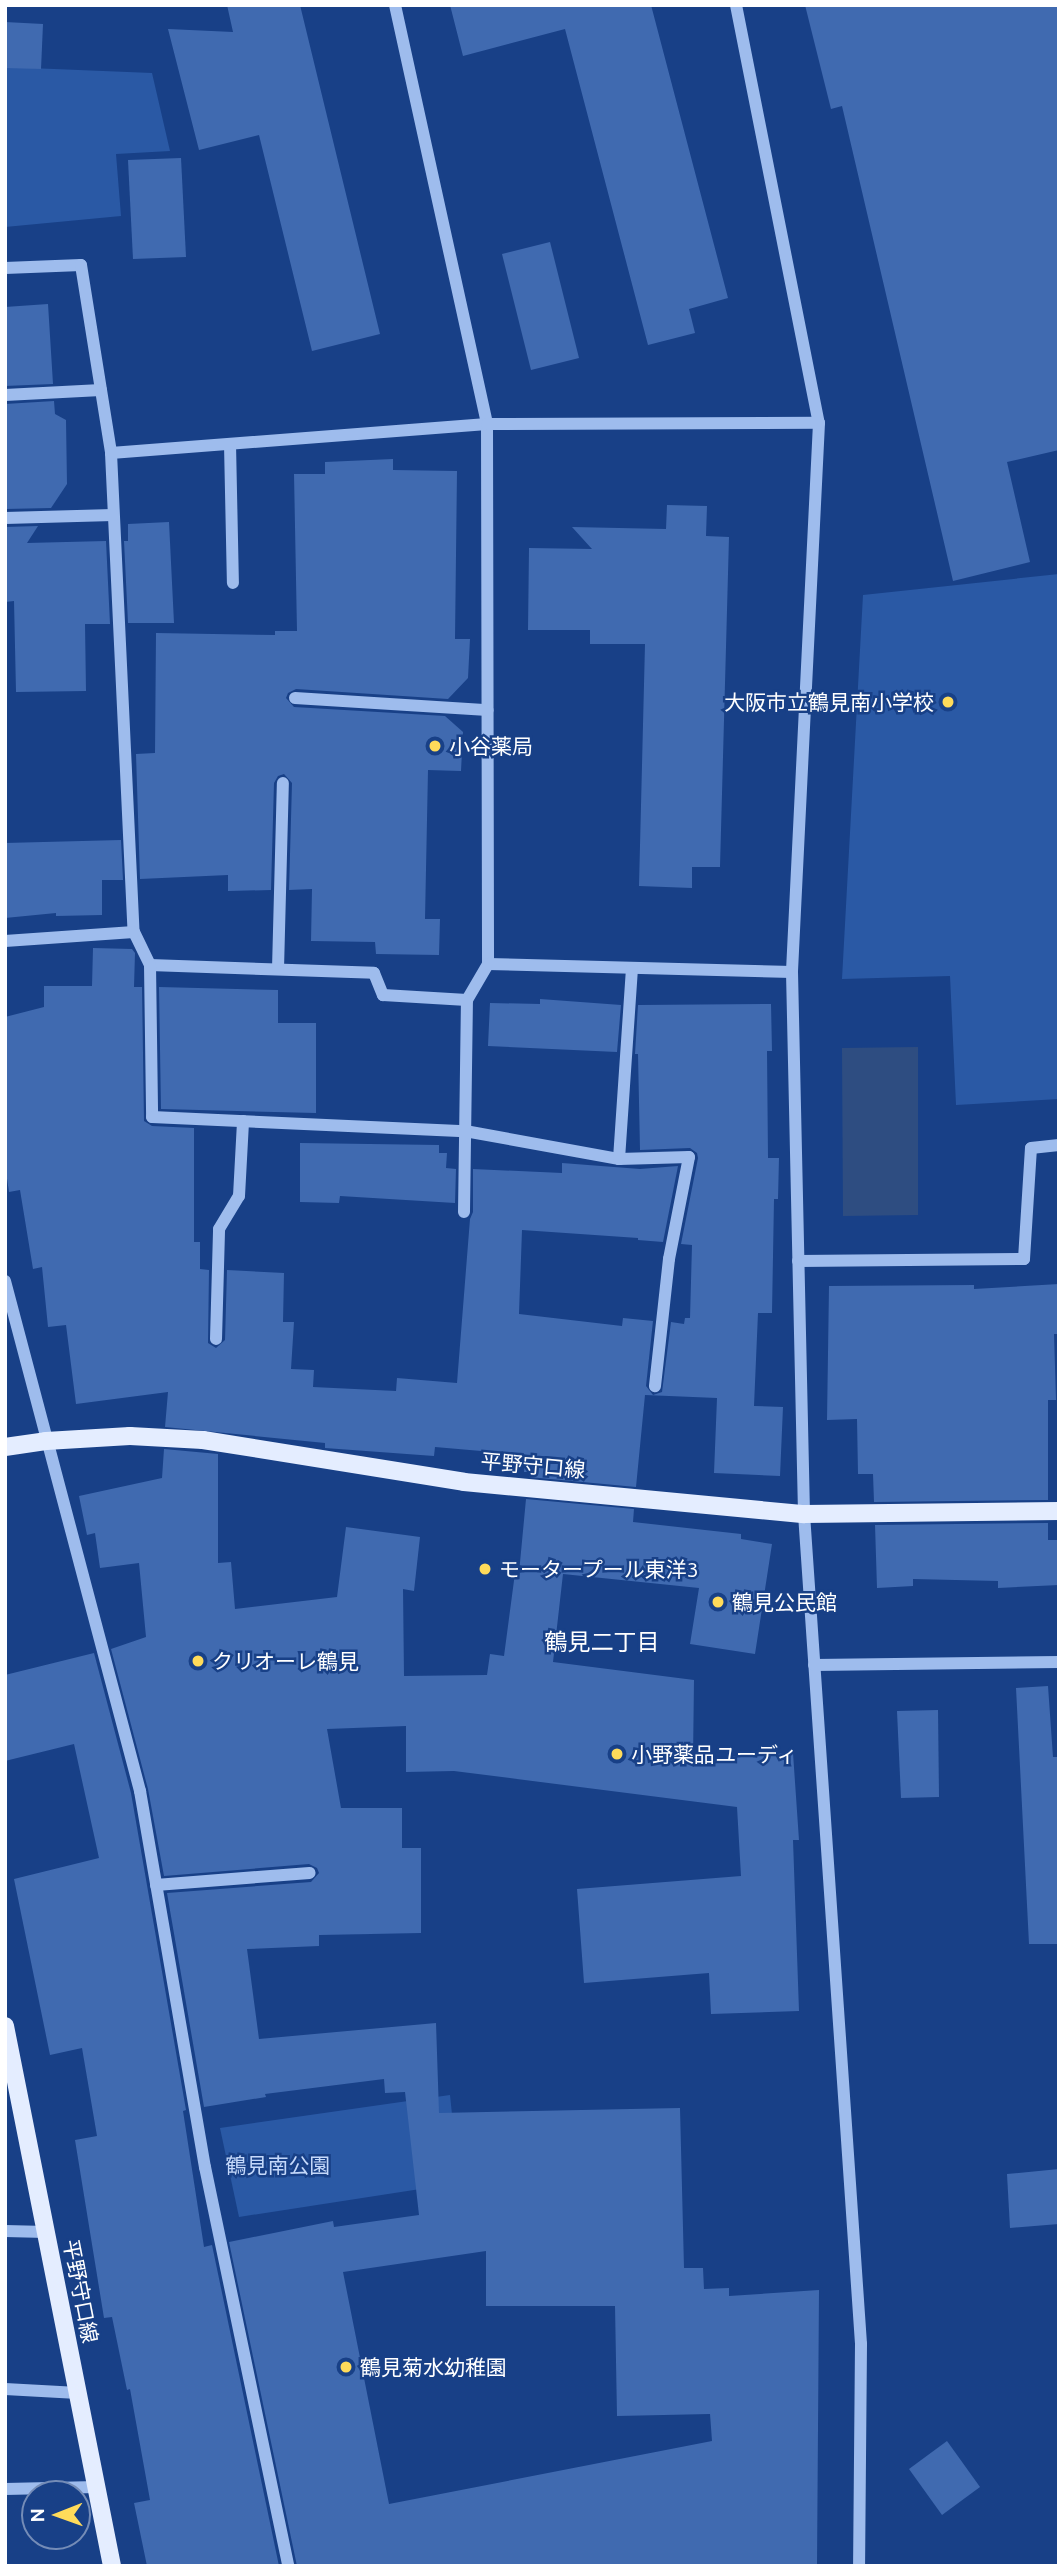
<!DOCTYPE html>
<html>
<head>
<meta charset="utf-8">
<style>
	body { margin:0 }
	#map { position:relative; width:1064px; height:2571px; overflow:hidden; background:#184087; font-family:Ubuntu,"Noto Sans JP",sans-serif }
	div>[style] { position:absolute }
	.green>* { inset:0; background:#2a59a5 }
	.water>* { inset:0; background:#2e4d81 }
	.building>* { inset:0; background:#406ab0 }
	.minor>* { height:12px; margin:-6px; padding:0 6px; transform-origin:6px; border-radius:6px; background:#9ebced }
	.major>* { height:18px; margin:-9px; padding:0 9px; transform-origin:9px; border-radius:9px; background:#e4edff }
	.dots>* { width:19px; height:19px; translate:-50% -50%; box-sizing:border-box; border:4px solid #184087; border-radius:50% }
	span { translate:-50% -50%; white-space:nowrap; text-align:center; line-height:1.15; -webkit-text-stroke:5px #184087; paint-order:stroke }
	.poi-label { font-size:21px; color:#fff }
	.right { translate:-100% -50%; text-align:right }
	.left { translate:0 -50%; text-align:left }
	.street-label { font-size:21px; color:#fff }
	.park-label { font-size:21px; color:#c4d8fa }
	.neighbourhood-label { font-size:23px; color:#fff }
	.frame { position:absolute; inset:0; border:7px solid #fff; pointer-events:none }
	.north { position:absolute; left:21px; top:2480px; width:70px; height:70px; box-sizing:border-box; background:#184087; border:2px solid #748cb7; border-radius:50%; rotate:269deg; font-size:19px; font-weight:700; line-height:28px; text-align:center; color:#fff }
	.north::after { content:''; display:block; margin:auto; width:24px; height:32px; background:#ffdb5a; clip-path:polygon(50% 0,100% 100%,50% 72%,0 100%) }
</style>
</head>
<body>
<div id="map">
	<div class="green">
		<i style="clip-path:polygon(5px 67px,152px 73px,170px 151px,116px 154px,121px 216px,5px 227px)"></i>
		<i style="clip-path:polygon(1059px 574px,1059px 1099px,956px 1105px,950px 976px,842px 979px,863px 595px)"></i>
		<i style="clip-path:polygon(450px 2095px,459px 2183px,239px 2217px,220px 2128px)"></i>
	</div>
	<div class="water">
		<i style="clip-path:polygon(918px 1047px,918px 1215px,843px 1216px,842px 1048px)"></i>
	</div>
	<div class="building">
		<i style="clip-path:polygon(227px 5px,300px 5px,380px 334px,312px 351px,259px 135px,199px 150px,168px 29px,233px 32px)"></i>
		<i style="clip-path:polygon(450px 5px,651px 5px,728px 298px,689px 309px,695px 333px,648px 345px,565px 29px,463px 56px)"></i>
		<i style="clip-path:polygon(805px 5px,1059px 5px,1059px 450px,1007px 462px,1030px 562px,953px 581px,842px 106px,831px 109px)"></i>
		<i style="clip-path:polygon(5px 22px,43px 24px,41px 69px,5px 68px)"></i>
		<i style="clip-path:polygon(181px 158px,186px 257px,133px 259px,128px 160px)"></i>
		<i style="clip-path:polygon(550px 242px,579px 358px,531px 370px,502px 254px)"></i>
		<i style="clip-path:polygon(48px 304px,53px 384px,5px 386px,5px 307px)"></i>
		<i style="clip-path:polygon(54px 401px,55px 414px,66px 420px,67px 484px,51px 508px,5px 509px,5px 404px)"></i>
		<i style="clip-path:polygon(393px 459px,393px 470px,457px 471px,455px 639px,470px 639px,468px 678px,448px 699px,296px 689px,288px 693px,286px 698px,294px 707px,445px 716px,463px 732px,461px 771px,428px 770px,425px 919px,440px 919px,439px 955px,376px 954px,375px 942px,311px 941px,312px 889px,289px 890px,292px 783px,284px 774px,278px 776px,274px 783px,271px 890px,228px 891px,228px 875px,140px 879px,136px 754px,155px 753px,156px 633px,275px 635px,275px 631px,297px 631px,294px 474px,325px 474px,325px 462px)"></i>
		<i style="clip-path:polygon(667px 505px,707px 506px,706px 536px,729px 537px,720px 867px,692px 867px,692px 888px,639px 886px,645px 644px,590px 644px,590px 630px,528px 630px,529px 548px,592px 549px,572px 527px,666px 529px)"></i>
		<i style="clip-path:polygon(169px 522px,174px 623px,128px 623px,124px 541px,128px 541px,128px 524px)"></i>
		<i style="clip-path:polygon(38px 526px,27px 543px,106px 541px,110px 624px,85px 624px,86px 691px,16px 692px,14px 601px,5px 602px,5px 527px)"></i>
		<i style="clip-path:polygon(121px 840px,123px 880px,102px 880px,102px 915px,56px 916px,56px 913px,5px 918px,5px 843px)"></i>
		<i style="clip-path:polygon(93px 948px,132px 949px,135px 953px,134px 987px,142px 987px,144px 1121px,152px 1126px,194px 1128px,194px 1242px,200px 1242px,200px 1269px,209px 1270px,208px 1343px,216px 1348px,225px 1340px,227px 1270px,284px 1273px,283px 1322px,294px 1322px,291px 1369px,314px 1370px,313px 1387px,396px 1391px,397px 1378px,457px 1383px,470px 1219px,473px 1212px,473px 1169px,562px 1173px,562px 1163px,640px 1169px,678px 1166px,663px 1242px,638px 1240px,638px 1238px,522px 1230px,519px 1314px,622px 1326px,623px 1318px,653px 1321px,646px 1386px,653px 1395px,662px 1392px,671px 1322px,684px 1324px,685px 1318px,690px 1318px,692px 1245px,681px 1244px,698px 1158px,697px 1153px,690px 1148px,640px 1150px,638px 1054px,635px 1054px,638px 1005px,771px 1004px,772px 1051px,767px 1051px,768px 1158px,779px 1158px,778px 1199px,774px 1199px,772px 1313px,758px 1313px,754px 1406px,783px 1407px,780px 1476px,714px 1473px,717px 1398px,645px 1395px,636px 1487px,529px 1477px,529px 1472px,524px 1472px,526px 1455px,435px 1447px,434px 1456px,325px 1448px,325px 1443px,165px 1427px,168px 1392px,76px 1404px,66px 1325px,48px 1327px,42px 1267px,33px 1269px,20px 1190px,9px 1192px,5px 1165px,5px 1017px,44px 1007px,44px 986px,92px 986px)"></i>
		<i style="clip-path:polygon(159px 987px,278px 990px,278px 1023px,316px 1023px,316px 1113px,161px 1109px)"></i>
		<i style="clip-path:polygon(540px 999px,621px 1005px,617px 1052px,488px 1046px,490px 1003px,540px 1004px)"></i>
		<i style="clip-path:polygon(300px 1143px,439px 1145px,439px 1153px,447px 1153px,446px 1168px,456px 1169px,455px 1203px,340px 1196px,339px 1203px,300px 1202px)"></i>
		<i style="clip-path:polygon(1059px 1284px,1059px 1334px,1054px 1334px,1056px 1400px,1048px 1400px,1048px 1500px,874px 1502px,873px 1474px,858px 1474px,857px 1419px,827px 1420px,829px 1286px,974px 1285px,974px 1289px)"></i>
		<i style="clip-path:polygon(evenodd,164px 1449px,218px 1454px,218px 1563px,231px 1562px,235px 1609px,337px 1597px,346px 1527px,420px 1537px,414px 1591px,403px 1589px,404px 1676px,487px 1675px,490px 1654px,504px 1656px,515px 1573px,519px 1573px,526px 1499px,634px 1509px,633px 1522px,741px 1534px,741px 1539px,772px 1544px,755px 1654px,690px 1644px,699px 1588px,563px 1574px,553px 1662px,694px 1680px,693px 1759px,793px 1753px,799px 1840px,793px 1840px,799px 2011px,711px 2014px,709px 1973px,584px 1983px,577px 1889px,741px 1876px,737px 1807px,454px 1771px,406px 1772px,406px 1726px,327px 1729px,341px 1808px,402px 1808px,402px 1848px,421px 1848px,421px 1933px,319px 1935px,319px 1946px,247px 1949px,259px 2039px,436px 2023px,439px 2113px,680px 2108px,684px 2268px,703px 2268px,704px 2289px,729px 2288px,729px 2296px,819px 2290px,817px 2566px,297px 2566px,229px 2242px,333px 2221px,334px 2227px,419px 2215px,405px 2092px,385px 2093px,384px 2079px,265px 2094px,266px 2097px,204px 2107px,167px 1893px,311px 1882px,319px 1873px,317px 1868px,309px 1864px,164px 1876px,148px 1789px,111px 1649px,146px 1637px,139px 1563px,100px 1568px,95px 1533px,87px 1535px,79px 1496px,162px 1478px,164px 1449px,486px 2251px,486px 2306px,615px 2306px,617px 2416px,710px 2414px,712px 2441px,389px 2504px,343px 2272px,486px 2251px)"></i>
		<i style="clip-path:polygon(1048px 1523px,1048px 1540px,1059px 1540px,1059px 1585px,998px 1588px,998px 1581px,913px 1579px,913px 1586px,877px 1588px,875px 1525px)"></i>
		<i style="clip-path:polygon(94px 1653px,131px 1793px,186px 2110px,183px 2111px,204px 2247px,212px 2245px,279px 2566px,147px 2566px,134px 2503px,150px 2500px,130px 2389px,127px 2390px,112px 2317px,104px 2318px,75px 2140px,97px 2136px,82px 2048px,50px 2055px,14px 1879px,99px 1858px,74px 1744px,5px 1761px,5px 1675px)"></i>
		<i style="clip-path:polygon(1048px 1686px,1053px 1757px,1059px 1757px,1059px 1944px,1029px 1944px,1016px 1688px)"></i>
		<i style="clip-path:polygon(938px 1710px,939px 1797px,901px 1798px,897px 1711px)"></i>
		<i style="clip-path:polygon(1059px 2169px,1059px 2224px,1010px 2228px,1007px 2174px)"></i>
		<i style="clip-path:polygon(947px 2441px,980px 2487px,942px 2515px,909px 2469px)"></i>
	</div>
	<div class="minor">
		<i style="left:395px;top:5px;width:429px;rotate:77.6deg"></i>
		<i style="left:487px;top:424px;width:540px;rotate:89.89deg"></i>
		<i style="left:736px;top:5px;width:426px;rotate:78.8deg"></i>
		<i style="left:819px;top:423px;width:550px;rotate:92.82deg"></i>
		<i style="left:792px;top:972px;width:542px;rotate:88.73deg"></i>
		<i style="left:804px;top:1514px;width:832px;rotate:86.07deg"></i>
		<i style="left:861px;top:2344px;width:222px;rotate:90.5deg"></i>
		<i style="left:5px;top:268px;width:76px;rotate:-2.3deg"></i>
		<i style="left:81px;top:265px;width:190px;rotate:80.9deg"></i>
		<i style="left:111px;top:453px;width:480px;rotate:87.3deg"></i>
		<i style="left:134px;top:932px;width:37px;rotate:64deg"></i>
		<i style="left:150px;top:965px;width:224px;rotate:2deg"></i>
		<i style="left:374px;top:973px;width:24px;rotate:68deg"></i>
		<i style="left:383px;top:995px;width:84px;rotate:3.4deg"></i>
		<i style="left:467px;top:1000px;width:42px;rotate:-59.7deg"></i>
		<i style="left:488px;top:964px;width:304px;rotate:1.5deg"></i>
		<i style="left:5px;top:395px;width:96px;rotate:-3deg"></i>
		<i style="left:230px;top:444px;width:139px;rotate:88.8deg"></i>
		<i style="left:111px;top:453px;width:377px;rotate:-4.4deg"></i>
		<i style="left:487px;top:424px;width:332px;rotate:-0.2deg"></i>
		<i style="left:5px;top:518px;width:108px;rotate:-1.6deg"></i>
		<i style="left:295px;top:698px;width:193px;rotate:3.6deg"></i>
		<i style="left:5px;top:941px;width:129px;rotate:-4deg"></i>
		<i style="left:150px;top:965px;width:152px;rotate:89.2deg"></i>
		<i style="left:152px;top:1117px;width:313px;rotate:2.6deg"></i>
		<i style="left:465px;top:1131px;width:157px;rotate:10.3deg"></i>
		<i style="left:619px;top:1159px;width:70px;rotate:-1.6deg"></i>
		<i style="left:689px;top:1157px;width:104px;rotate:101.1deg"></i>
		<i style="left:669px;top:1259px;width:128px;rotate:96.3deg"></i>
		<i style="left:278px;top:969px;width:186px;rotate:-88.5deg"></i>
		<i style="left:619px;top:1159px;width:191px;rotate:-86.1deg"></i>
		<i style="left:464px;top:1212px;width:212px;rotate:-89.2deg"></i>
		<i style="left:798px;top:1261px;width:226px;rotate:-0.5deg"></i>
		<i style="left:1024px;top:1259px;width:111px;rotate:-86.4deg"></i>
		<i style="left:1031px;top:1148px;width:28px;rotate:-6deg"></i>
		<i style="left:5px;top:1281px;width:528px;rotate:75.17deg"></i>
		<i style="left:140px;top:1791px;width:382px;rotate:80.2deg"></i>
		<i style="left:205px;top:2167px;width:408px;rotate:78.2deg"></i>
		<i style="left:216px;top:1339px;width:110px;rotate:-88.4deg"></i>
		<i style="left:219px;top:1229px;width:39px;rotate:-59deg"></i>
		<i style="left:239px;top:1196px;width:75px;rotate:-86.9deg"></i>
		<i style="left:814px;top:1665px;width:245px;rotate:-0.7deg"></i>
		<i style="left:156px;top:1885px;width:154px;rotate:-4.5deg"></i>
		<i style="left:5px;top:2231px;width:41px;rotate:1.4deg"></i>
		<i style="left:5px;top:2389px;width:73px;rotate:3.1deg"></i>
		<i style="left:5px;top:2489px;width:92px;rotate:-1.2deg"></i>
	</div>
	<div class="major">
		<i style="left:5px;top:1447px;width:41px;rotate:-8.3deg"></i>
		<i style="left:46px;top:1441px;width:84px;rotate:-3.4deg"></i>
		<i style="left:130px;top:1436px;width:73px;rotate:3.1deg"></i>
		<i style="left:203px;top:1440px;width:264px;rotate:9.1deg"></i>
		<i style="left:464px;top:1482px;width:342px;rotate:5.4deg"></i>
		<i style="left:804px;top:1514px;width:255px;rotate:-0.7deg"></i>
		<i style="left:5px;top:2026px;width:550px;rotate:78.79deg"></i>
	</div>
	<div class="dots">
		<i style="left:948px;top:702px;background:#ffdb5a"></i>
		<i style="left:435px;top:746px;background:#ffdb5a"></i>
		<i style="left:485px;top:1569px;background:#ffdb5a"></i>
		<i style="left:718px;top:1602px;background:#ffdb5a"></i>
		<i style="left:198px;top:1661px;background:#ffdb5a"></i>
		<i style="left:617px;top:1754px;background:#ffdb5a"></i>
		<i style="left:346px;top:2367px;background:#ffdb5a"></i>
	</div>
	<div class="poi-label">
		<span class="right" style="left:934px;top:702px">大阪市立鶴見南小学校</span>
		<span class="left" style="left:449px;top:746px">小谷薬局</span>
		<span class="left" style="left:499px;top:1569px">モータープール東洋3</span>
		<span class="left" style="left:732px;top:1602px">鶴見公民館</span>
		<span class="left" style="left:212px;top:1661px">クリオーレ鶴見</span>
		<span class="left" style="left:631px;top:1754px">小野薬品ユーディ</span>
		<span class="left" style="left:360px;top:2367px">鶴見菊水幼稚園</span>
	</div>
	<div class="street-label">
		<span style="left:533px;top:1465px;rotate:5deg">平野守口線</span>
		<span style="left:81px;top:2291px;rotate:79deg">平野守口線</span>
	</div>
	<div class="park-label">
		<span style="left:278px;top:2165px">鶴見南公園</span>
	</div>
	<div class="neighbourhood-label">
		<span style="left:602px;top:1642px">鶴見二丁目</span>
	</div>
	<div class="frame"></div>
	<div class="north">N</div>
</div>
</body>
</html>
